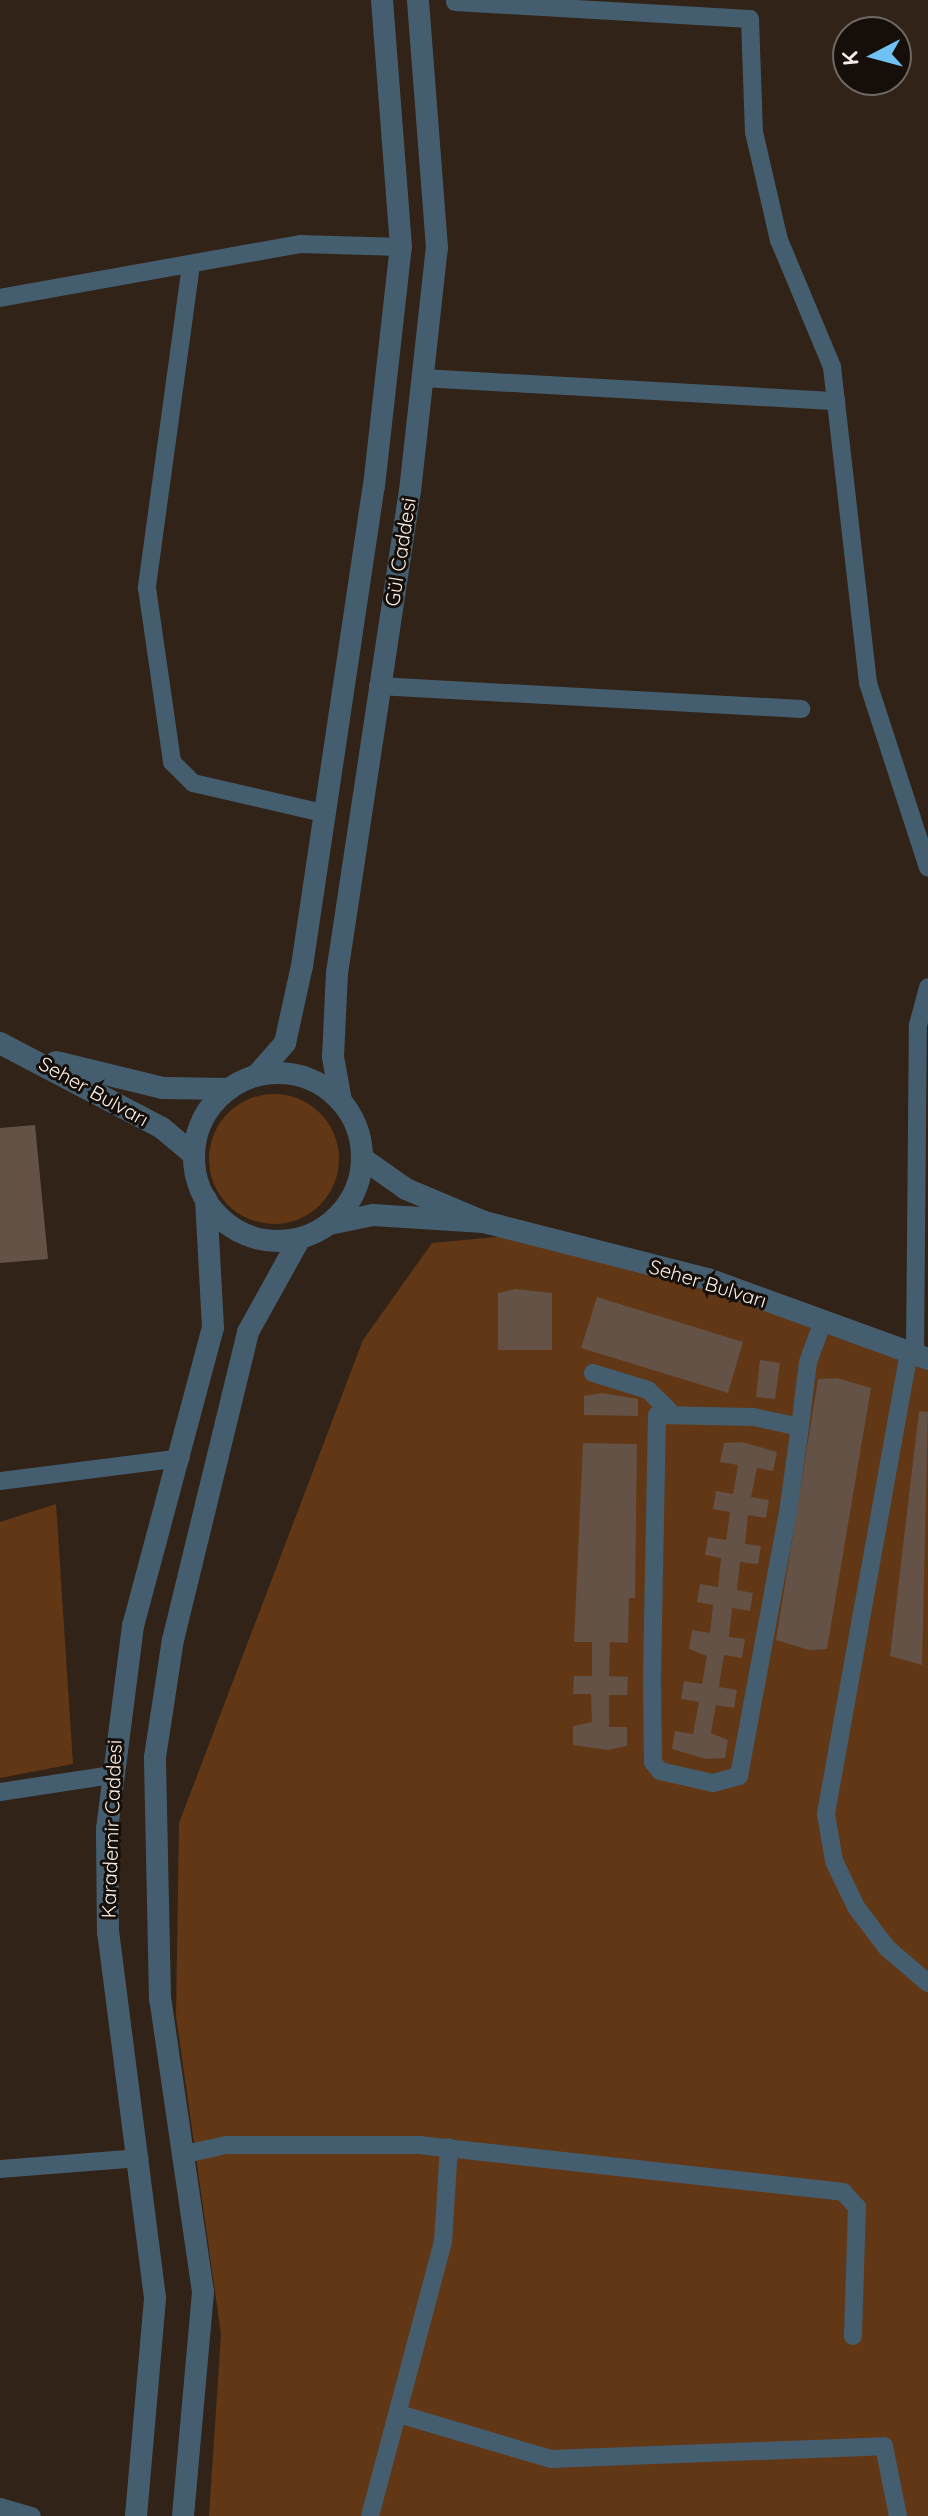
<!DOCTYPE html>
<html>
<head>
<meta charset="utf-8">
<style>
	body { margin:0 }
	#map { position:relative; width:928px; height:2516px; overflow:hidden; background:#322318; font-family:Quicksand,sans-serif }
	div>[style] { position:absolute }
	.green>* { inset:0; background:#613715 }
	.round { border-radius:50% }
	.building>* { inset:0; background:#635245 }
	.minor>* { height:18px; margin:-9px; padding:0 9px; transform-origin:9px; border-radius:9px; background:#445e6f }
	.tertiary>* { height:22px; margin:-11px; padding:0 11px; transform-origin:11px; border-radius:11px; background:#445e6f }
	.tertiary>.ring { margin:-11px; padding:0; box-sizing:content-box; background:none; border:22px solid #445e6f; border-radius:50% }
	span { translate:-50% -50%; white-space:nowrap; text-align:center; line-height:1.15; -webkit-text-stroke:6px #150e09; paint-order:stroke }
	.street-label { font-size:20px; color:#faefe7 }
	.north { position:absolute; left:832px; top:16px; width:80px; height:80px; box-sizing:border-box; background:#150e09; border:2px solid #716862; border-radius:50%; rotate:264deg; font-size:22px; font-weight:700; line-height:32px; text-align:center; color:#faefe7 }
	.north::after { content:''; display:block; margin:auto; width:28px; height:36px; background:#70c1f4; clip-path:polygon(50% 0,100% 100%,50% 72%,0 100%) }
</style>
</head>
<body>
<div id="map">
	<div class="green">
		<i class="round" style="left:209px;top:1094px;width:130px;height:130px"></i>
		<i style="clip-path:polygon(519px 1235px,603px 1254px,928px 1359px,928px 2516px,209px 2516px,221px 2334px,176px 2016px,179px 1823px,363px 1340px,432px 1243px)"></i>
		<i style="clip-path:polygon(56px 1504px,73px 1764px,0 1778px,0 1522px)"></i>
	</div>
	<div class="building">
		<i style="clip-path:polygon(35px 1125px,48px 1259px,0 1263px,0 1128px)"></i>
		<i style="clip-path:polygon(516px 1289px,552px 1293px,552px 1350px,498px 1350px,498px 1293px)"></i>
		<i style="clip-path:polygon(597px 1297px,743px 1342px,728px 1393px,581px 1348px)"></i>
		<i style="clip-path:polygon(760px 1360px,780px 1363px,775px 1399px,756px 1397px)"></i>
		<i style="clip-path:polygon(837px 1378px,871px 1388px,827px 1649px,809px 1650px,776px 1640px,818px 1379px)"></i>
		<i style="clip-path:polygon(602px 1393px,638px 1399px,638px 1416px,584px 1415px,584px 1396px)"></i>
		<i style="clip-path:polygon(919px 1411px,928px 1412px,922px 1665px,890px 1656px)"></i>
		<i style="clip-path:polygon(742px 1442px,777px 1452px,773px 1471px,757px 1468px,751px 1497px,769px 1500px,766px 1518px,748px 1515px,745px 1544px,761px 1546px,758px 1564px,740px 1562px,737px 1590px,753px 1593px,750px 1611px,732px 1608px,729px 1637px,745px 1639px,742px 1658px,724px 1655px,721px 1672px,719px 1687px,737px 1690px,734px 1708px,716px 1705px,711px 1733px,728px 1740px,725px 1758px,706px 1759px,672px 1749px,675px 1731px,693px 1734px,699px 1702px,681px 1699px,684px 1681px,702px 1684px,707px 1656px,689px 1649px,692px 1630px,710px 1633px,713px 1605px,697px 1602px,700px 1584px,718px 1587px,721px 1558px,705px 1555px,708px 1537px,726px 1540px,730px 1512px,713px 1509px,716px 1491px,733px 1494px,738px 1465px,720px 1462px,724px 1443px)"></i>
		<i style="clip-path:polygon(583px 1443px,637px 1444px,635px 1598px,629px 1598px,628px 1643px,610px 1642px,609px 1676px,628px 1677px,627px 1695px,609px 1695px,609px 1727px,627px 1727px,627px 1746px,608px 1750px,573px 1745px,573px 1726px,592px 1722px,591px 1694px,573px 1694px,574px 1676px,592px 1676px,592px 1642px,574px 1642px)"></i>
	</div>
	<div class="minor">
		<i style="left:455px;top:2px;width:295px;rotate:3.3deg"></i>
		<i style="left:750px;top:19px;width:113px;rotate:88deg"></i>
		<i style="left:754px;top:132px;width:111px;rotate:77deg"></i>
		<i style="left:779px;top:240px;width:138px;rotate:67.3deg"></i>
		<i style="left:832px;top:367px;width:318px;rotate:83.5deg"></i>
		<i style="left:868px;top:683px;width:194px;rotate:72deg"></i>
		<i style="left:191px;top:265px;width:326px;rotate:97.8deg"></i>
		<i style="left:147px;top:588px;width:176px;rotate:81.8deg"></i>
		<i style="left:172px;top:762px;width:30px;rotate:45deg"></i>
		<i style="left:193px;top:783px;width:133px;rotate:13deg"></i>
		<i style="left:0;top:298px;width:306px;rotate:-10.2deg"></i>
		<i style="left:301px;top:244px;width:100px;rotate:1.7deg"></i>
		<i style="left:422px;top:378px;width:415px;rotate:3.2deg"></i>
		<i style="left:378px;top:686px;width:424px;rotate:3.1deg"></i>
		<i style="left:909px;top:1352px;width:469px;rotate:100.2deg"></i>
		<i style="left:826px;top:1814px;width:48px;rotate:80.3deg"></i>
		<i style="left:834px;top:1861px;width:51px;rotate:64.4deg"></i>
		<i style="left:856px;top:1907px;width:51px;rotate:52.9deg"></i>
		<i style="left:887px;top:1948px;width:54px;rotate:40.5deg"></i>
		<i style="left:915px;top:1354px;width:329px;rotate:-89.5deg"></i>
		<i style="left:918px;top:1025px;width:39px;rotate:-75deg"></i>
		<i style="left:593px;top:1373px;width:58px;rotate:17.2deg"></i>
		<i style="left:648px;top:1390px;width:29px;rotate:44deg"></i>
		<i style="left:800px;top:1427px;width:48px;rotate:-168deg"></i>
		<i style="left:753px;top:1417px;width:96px;rotate:-178.8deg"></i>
		<i style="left:657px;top:1415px;width:269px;rotate:91.1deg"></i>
		<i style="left:652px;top:1684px;width:78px;rotate:89.3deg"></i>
		<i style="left:653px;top:1762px;width:11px;rotate:52deg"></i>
		<i style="left:660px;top:1771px;width:54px;rotate:12.8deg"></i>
		<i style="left:713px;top:1783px;width:27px;rotate:-15deg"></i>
		<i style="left:739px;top:1776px;width:276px;rotate:-79.5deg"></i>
		<i style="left:789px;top:1505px;width:79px;rotate:-82deg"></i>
		<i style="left:800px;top:1427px;width:65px;rotate:-83deg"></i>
		<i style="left:808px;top:1362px;width:44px;rotate:-69.9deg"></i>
		<i style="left:0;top:1481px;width:182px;rotate:-7.2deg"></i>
		<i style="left:0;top:1792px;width:112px;rotate:-8.7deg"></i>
		<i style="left:181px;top:2155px;width:46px;rotate:-12.5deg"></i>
		<i style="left:226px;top:2145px;width:193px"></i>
		<i style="left:419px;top:2145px;width:427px;rotate:6.3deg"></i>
		<i style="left:843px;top:2192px;width:21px;rotate:47deg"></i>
		<i style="left:857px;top:2207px;width:129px;rotate:91.8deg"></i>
		<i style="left:0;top:2169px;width:140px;rotate:-4.5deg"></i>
		<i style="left:399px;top:2414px;width:159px;rotate:16.5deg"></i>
		<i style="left:551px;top:2459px;width:333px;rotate:-2.2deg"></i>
		<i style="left:884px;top:2446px;width:71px;rotate:78.7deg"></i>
		<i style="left:0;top:2507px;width:33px;rotate:16deg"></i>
		<i style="left:370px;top:2516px;width:284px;rotate:-75.1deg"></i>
		<i style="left:443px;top:2242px;width:95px;rotate:-86.4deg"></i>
	</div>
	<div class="tertiary">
		<i style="left:0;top:1043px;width:183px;rotate:27.7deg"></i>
		<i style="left:162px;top:1128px;width:42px;rotate:40.2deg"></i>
		<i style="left:56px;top:1062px;width:110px;rotate:13.7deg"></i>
		<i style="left:163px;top:1088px;width:66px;rotate:0.9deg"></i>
		<i class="ring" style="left:194px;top:1073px;width:146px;height:146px"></i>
		<i style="left:257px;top:1075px;width:43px;rotate:-48.8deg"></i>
		<i style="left:285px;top:1043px;width:79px;rotate:-77.6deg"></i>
		<i style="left:302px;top:966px;width:485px;rotate:-81.5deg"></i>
		<i style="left:374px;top:486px;width:241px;rotate:-83.6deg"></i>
		<i style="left:401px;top:247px;width:248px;rotate:-94.4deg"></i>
		<i style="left:341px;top:1101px;width:45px;rotate:-100.3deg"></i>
		<i style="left:333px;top:1057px;width:84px;rotate:-87.3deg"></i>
		<i style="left:337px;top:973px;width:487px;rotate:-81.4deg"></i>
		<i style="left:410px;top:491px;width:244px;rotate:-83.7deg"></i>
		<i style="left:437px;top:248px;width:249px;rotate:-94.4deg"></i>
		<i style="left:484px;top:1222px;width:231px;rotate:14.3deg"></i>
		<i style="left:708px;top:1279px;width:234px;rotate:20deg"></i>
		<i style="left:329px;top:1224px;width:45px;rotate:-11.6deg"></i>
		<i style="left:373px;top:1215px;width:111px;rotate:3.6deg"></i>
		<i style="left:484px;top:1222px;width:85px;rotate:-157.1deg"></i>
		<i style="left:406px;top:1189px;width:54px;rotate:-144.8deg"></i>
		<i style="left:136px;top:2516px;width:219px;rotate:-85deg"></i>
		<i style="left:155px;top:2298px;width:368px;rotate:-97.3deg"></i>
		<i style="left:108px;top:1933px;width:104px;rotate:-90.6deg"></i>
		<i style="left:107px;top:1829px;width:205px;rotate:-82.7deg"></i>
		<i style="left:133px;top:1626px;width:309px;rotate:-75deg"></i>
		<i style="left:213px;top:1328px;width:129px;rotate:-93.1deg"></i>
		<i style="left:183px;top:2516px;width:225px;rotate:-84.9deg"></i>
		<i style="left:203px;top:2292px;width:296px;rotate:-98.3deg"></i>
		<i style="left:160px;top:1999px;width:242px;rotate:-91.2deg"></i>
		<i style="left:155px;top:1757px;width:118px;rotate:-81.3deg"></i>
		<i style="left:173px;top:1640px;width:317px;rotate:-76.3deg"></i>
		<i style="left:248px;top:1332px;width:107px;rotate:-61deg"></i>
	</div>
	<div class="street-label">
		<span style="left:400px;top:552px;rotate:-81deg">Gül Caddesi</span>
		<span style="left:94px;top:1091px;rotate:29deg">Seher Bulvarı</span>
		<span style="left:708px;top:1283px;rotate:17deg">Seher Bulvarı</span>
		<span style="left:111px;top:1829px;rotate:-88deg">Karademir Caddesi</span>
	</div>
	<div class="north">K</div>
</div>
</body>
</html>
